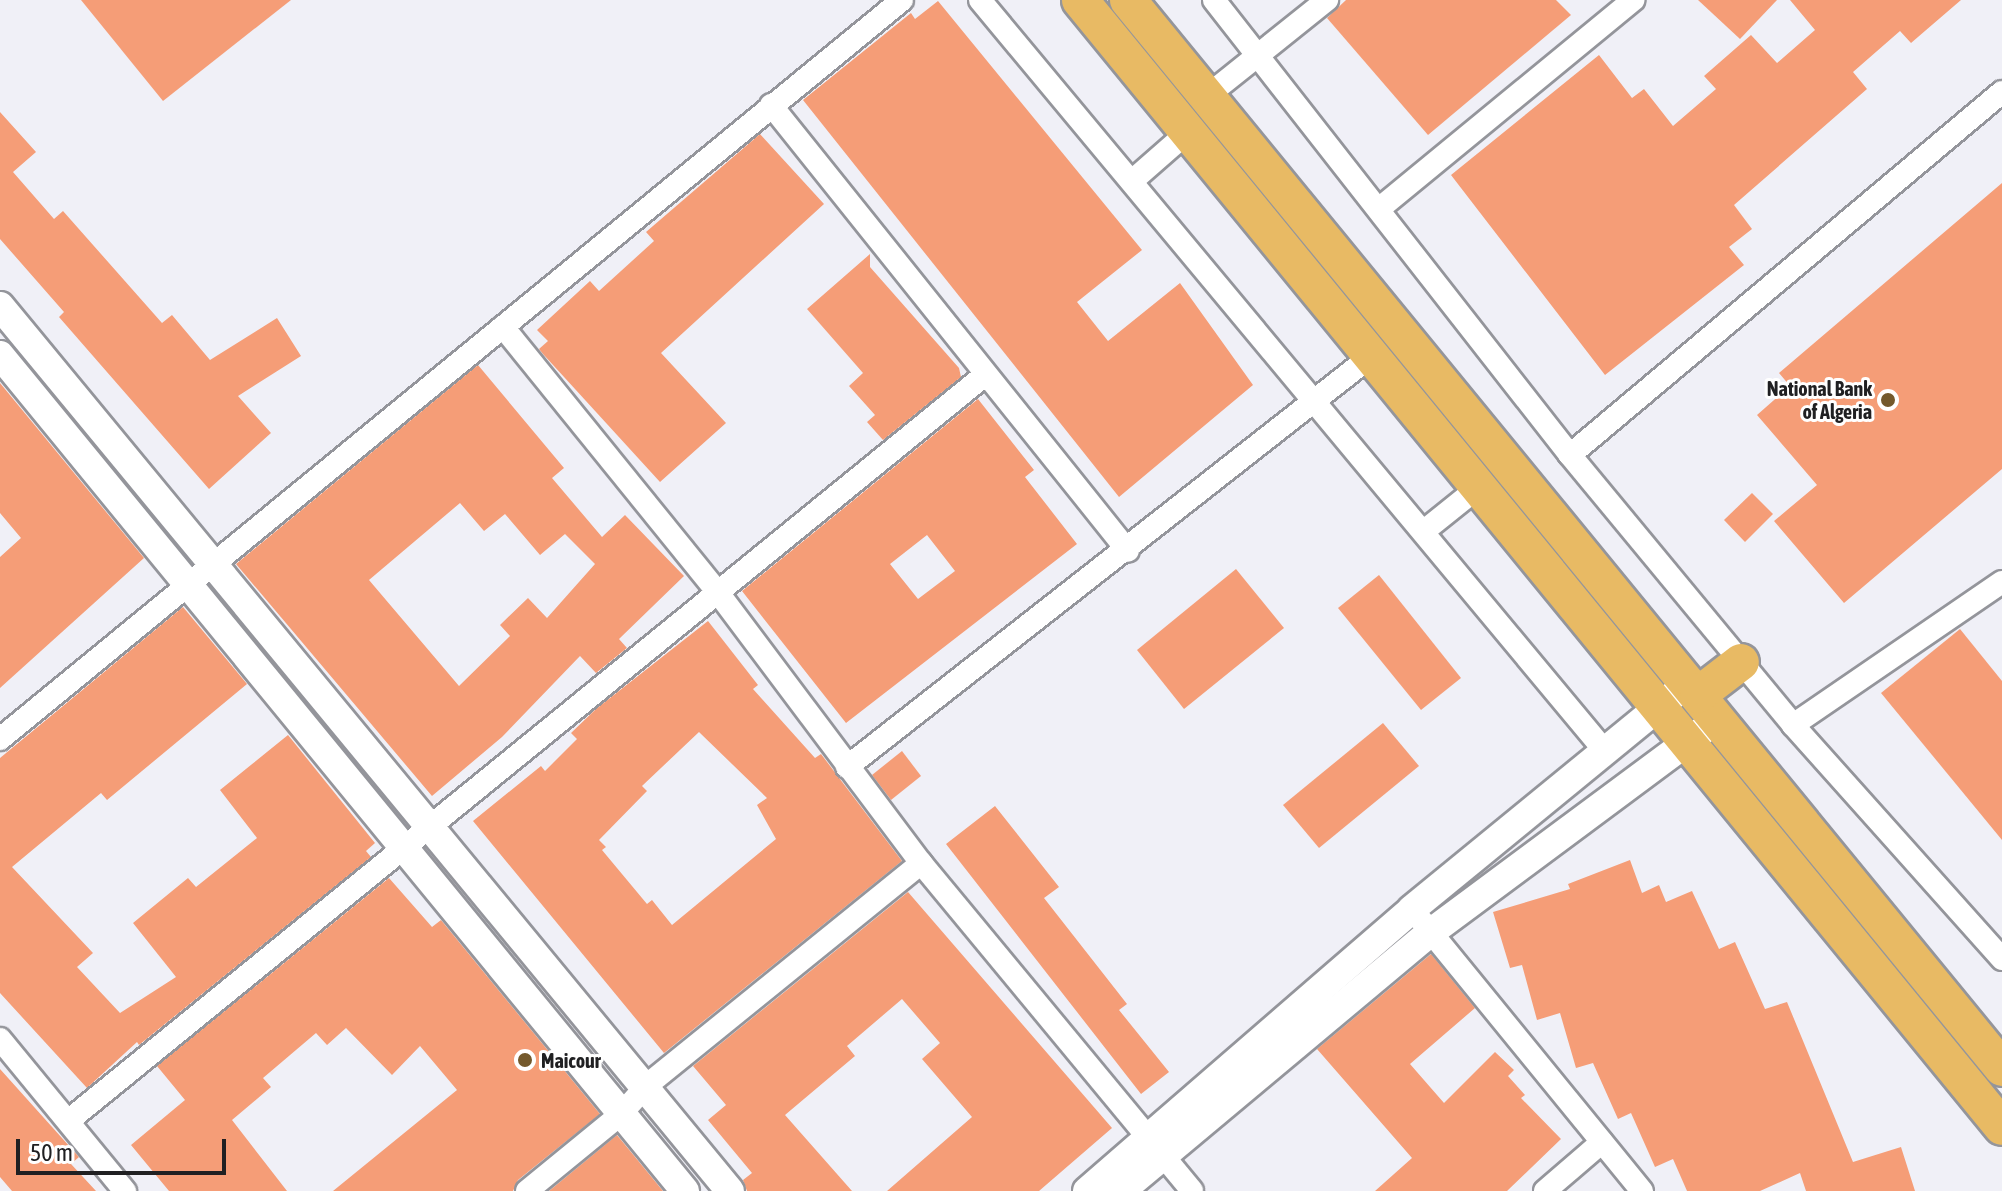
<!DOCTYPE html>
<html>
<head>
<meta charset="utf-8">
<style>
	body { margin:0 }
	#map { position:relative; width:2002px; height:1191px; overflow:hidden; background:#f0f0f7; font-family:"Asap Condensed",sans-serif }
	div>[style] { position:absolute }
	.building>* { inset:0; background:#f59d77 }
	.roads { filter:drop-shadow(2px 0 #94959b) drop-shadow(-2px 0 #94959b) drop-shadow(0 2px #94959b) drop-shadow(0 -2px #94959b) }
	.minor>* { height:22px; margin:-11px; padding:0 11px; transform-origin:11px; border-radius:11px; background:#fff }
	.tertiary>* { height:28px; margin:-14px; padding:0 14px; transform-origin:14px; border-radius:14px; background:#fff }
	.trunk>* { height:36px; margin:-18px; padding:0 18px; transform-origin:18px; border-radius:18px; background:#e8ba64 }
	.dots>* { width:22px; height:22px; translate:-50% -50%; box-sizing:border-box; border:4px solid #fff; border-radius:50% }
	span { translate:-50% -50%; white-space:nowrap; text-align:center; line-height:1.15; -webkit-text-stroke:6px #fff; paint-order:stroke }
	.poi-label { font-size:20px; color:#202022; font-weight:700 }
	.right { translate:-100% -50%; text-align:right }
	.left { translate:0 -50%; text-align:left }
	.scale { position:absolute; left:16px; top:1139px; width:210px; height:36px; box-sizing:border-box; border:4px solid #202022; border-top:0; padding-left:10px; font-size:24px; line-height:28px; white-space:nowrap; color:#202022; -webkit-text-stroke:6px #fff; paint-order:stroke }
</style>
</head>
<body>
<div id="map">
	<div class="building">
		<i style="clip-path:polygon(81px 0,291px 0,163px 101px)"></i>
		<i style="clip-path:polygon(1346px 0,1556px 0,1571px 15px,1428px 135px,1327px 18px)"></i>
		<i style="clip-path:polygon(1698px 0,1777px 0,1740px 39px)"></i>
		<i style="clip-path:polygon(1790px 0,1961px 0,1911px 43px,1900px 31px,1853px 72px,1867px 89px,1734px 205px,1752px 229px,1729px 247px,1744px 265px,1605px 375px,1451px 175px,1599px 55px,1632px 98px,1644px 89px,1673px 126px,1716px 89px,1704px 76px,1751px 35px,1777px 63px,1815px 30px)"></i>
		<i style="clip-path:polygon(938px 1px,1142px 250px,1077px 302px,1108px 341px,1180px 283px,1253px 385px,1119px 497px,803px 100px,911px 13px,915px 19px)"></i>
		<i style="clip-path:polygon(0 112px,36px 152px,13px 172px,54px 219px,63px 211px,162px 323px,172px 315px,210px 360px,277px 318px,301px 356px,238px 396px,271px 433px,209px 489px,59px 317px,64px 312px,0 239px)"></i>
		<i style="clip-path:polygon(760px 134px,824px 204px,661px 353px,726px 423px,660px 482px,543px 354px,539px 349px,548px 341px,537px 330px,590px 281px,599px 291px,654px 241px,646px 232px)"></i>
		<i style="clip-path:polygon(2002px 183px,2002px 469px,1844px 603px,1774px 521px,1817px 485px,1757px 415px,1790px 386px,1779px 373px)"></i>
		<i style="clip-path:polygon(870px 254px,870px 267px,959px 368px,961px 377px,883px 440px,867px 422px,875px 415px,849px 386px,863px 373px,807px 309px)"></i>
		<i style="clip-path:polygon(evenodd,478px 365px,564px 468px,552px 478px,602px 537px,625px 515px,684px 576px,619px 639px,627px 648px,596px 673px,580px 656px,502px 737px,432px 796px,236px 564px,478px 365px,460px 503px,484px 531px,505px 514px,540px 555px,565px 534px,595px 564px,547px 618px,528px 598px,500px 625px,510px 636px,459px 686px,369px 580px,460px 503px)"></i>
		<i style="clip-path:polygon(0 383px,144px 558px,0 688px,0 557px,21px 538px,0 513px)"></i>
		<i style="clip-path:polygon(evenodd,978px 399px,1034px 470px,1025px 477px,1077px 544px,846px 723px,742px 591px,978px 399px,927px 535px,955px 571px,918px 599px,890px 564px,927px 535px)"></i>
		<i style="clip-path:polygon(1752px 493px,1773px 514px,1745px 542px,1724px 520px)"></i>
		<i style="clip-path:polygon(1236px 569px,1284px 628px,1184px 709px,1137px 650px)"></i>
		<i style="clip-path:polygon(1379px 575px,1461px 678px,1421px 710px,1338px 608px)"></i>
		<i style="clip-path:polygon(183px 607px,247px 684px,107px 800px,101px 793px,12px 867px,93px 953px,77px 967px,120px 1013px,176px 977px,133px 923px,188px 878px,196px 887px,257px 838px,220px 790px,288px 735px,375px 843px,366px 851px,371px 857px,139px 1045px,137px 1042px,87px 1088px,0 993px,0 758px)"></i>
		<i style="clip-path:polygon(evenodd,708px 621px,758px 685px,753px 689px,815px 758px,821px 754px,902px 861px,664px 1053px,473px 821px,541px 766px,545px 771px,577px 739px,571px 733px,596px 709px,708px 621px,699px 732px,767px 798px,757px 805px,776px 839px,672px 925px,652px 900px,647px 904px,602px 850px,606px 847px,599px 840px,647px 791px,642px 786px,699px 732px)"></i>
		<i style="clip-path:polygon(1960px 629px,2002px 681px,2002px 840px,1881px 693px)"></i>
		<i style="clip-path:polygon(1383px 723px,1419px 766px,1319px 848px,1283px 805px)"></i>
		<i style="clip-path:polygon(902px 751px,921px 776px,891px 800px,872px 775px)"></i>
		<i style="clip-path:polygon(995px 806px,1059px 887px,1044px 898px,1127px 1004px,1119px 1010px,1169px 1072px,1141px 1094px,946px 844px)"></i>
		<i style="clip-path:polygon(1630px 860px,1642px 893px,1659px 885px,1666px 902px,1692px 891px,1719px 949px,1735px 942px,1765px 1009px,1787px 1002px,1853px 1162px,1901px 1147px,1915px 1191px,1806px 1191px,1800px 1173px,1760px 1191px,1687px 1191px,1673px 1159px,1655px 1167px,1631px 1113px,1618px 1119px,1593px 1063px,1576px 1068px,1560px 1013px,1537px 1020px,1522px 965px,1510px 968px,1493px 912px,1570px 889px,1568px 884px)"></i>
		<i style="clip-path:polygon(389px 878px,432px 927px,441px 920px,600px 1114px,518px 1180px,513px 1191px,333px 1191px,457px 1090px,420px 1046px,392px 1075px,346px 1028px,327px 1045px,316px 1033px,263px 1078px,271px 1087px,232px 1120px,287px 1191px,169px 1191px,131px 1145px,185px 1100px,157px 1066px)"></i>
		<i style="clip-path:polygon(908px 892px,1112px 1128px,1039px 1191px,887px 1191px,972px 1117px,922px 1059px,940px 1043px,902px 999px,847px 1046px,855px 1056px,785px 1115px,852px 1191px,747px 1191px,743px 1180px,752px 1173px,708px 1120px,726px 1105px,693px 1066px)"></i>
		<i style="clip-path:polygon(1431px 954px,1475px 1008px,1410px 1064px,1444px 1103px,1495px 1052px,1514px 1070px,1508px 1076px,1525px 1095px,1521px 1098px,1561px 1139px,1507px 1191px,1375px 1191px,1412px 1158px,1317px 1049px)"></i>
		<i style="clip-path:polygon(0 1069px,79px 1157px,71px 1164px,96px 1191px,12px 1191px,0 1177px)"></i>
		<i style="clip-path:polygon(617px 1135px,663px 1191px,549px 1191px)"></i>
	</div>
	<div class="roads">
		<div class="minor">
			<i style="left:980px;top:0;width:976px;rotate:50.24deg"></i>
			<i style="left:1214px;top:0;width:578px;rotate:51.96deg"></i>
			<i style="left:1570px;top:455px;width:350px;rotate:50.4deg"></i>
			<i style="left:1793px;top:725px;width:314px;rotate:48.2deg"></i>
			<i style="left:1207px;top:96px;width:154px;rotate:-38.7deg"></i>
			<i style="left:771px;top:105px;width:571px;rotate:51.32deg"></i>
			<i style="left:1132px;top:181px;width:74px;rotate:-41.2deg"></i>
			<i style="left:1380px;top:208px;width:328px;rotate:-39.4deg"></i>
			<i style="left:503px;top:327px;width:338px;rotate:51deg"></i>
			<i style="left:716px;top:590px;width:341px;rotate:53.1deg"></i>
			<i style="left:921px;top:863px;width:425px;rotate:50.4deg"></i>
			<i style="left:1570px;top:455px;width:564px;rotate:-40.04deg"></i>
			<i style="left:1424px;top:531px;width:70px;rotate:-38.7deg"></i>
			<i style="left:1793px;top:725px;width:253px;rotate:-34.4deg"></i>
			<i style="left:0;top:739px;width:1166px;rotate:-39.33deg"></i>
			<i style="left:847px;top:767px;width:665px;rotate:-38.09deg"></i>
			<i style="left:1412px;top:909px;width:364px;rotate:50.8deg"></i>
			<i style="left:0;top:1039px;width:197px;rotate:50.6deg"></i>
			<i style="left:68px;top:1121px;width:1182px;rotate:-39.13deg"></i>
			<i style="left:527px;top:1191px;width:122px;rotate:-39.3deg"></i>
			<i style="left:621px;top:1114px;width:38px;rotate:-48deg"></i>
			<i style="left:646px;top:1086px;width:354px;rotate:-39deg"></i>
			<i style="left:1545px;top:1191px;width:75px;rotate:-40.7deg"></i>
		</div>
		<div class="tertiary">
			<i style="left:0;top:306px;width:1147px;rotate:50.48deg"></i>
			<i style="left:0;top:355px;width:1081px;rotate:50.67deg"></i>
			<i style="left:1087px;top:1191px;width:430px;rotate:-40.9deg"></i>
			<i style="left:1412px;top:909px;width:357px;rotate:-39.3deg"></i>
			<i style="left:1121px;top:1191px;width:403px;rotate:-39.9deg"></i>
			<i style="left:1430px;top:933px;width:340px;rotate:-36.6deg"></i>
		</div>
		<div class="trunk">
			<i style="left:1080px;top:0;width:1456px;rotate:50.71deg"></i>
			<i style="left:1128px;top:0;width:1380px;rotate:50.7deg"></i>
			<i style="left:1698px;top:695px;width:54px;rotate:-37.5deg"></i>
		</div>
	</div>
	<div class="dots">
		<i style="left:1888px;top:400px;background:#74592c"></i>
		<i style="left:525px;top:1060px;background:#74592c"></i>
	</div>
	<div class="poi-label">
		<span class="right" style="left:1872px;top:400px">National Bank<br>of Algeria</span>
		<span class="left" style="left:541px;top:1060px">Maicour</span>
	</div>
	<div class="scale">50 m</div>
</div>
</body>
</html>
